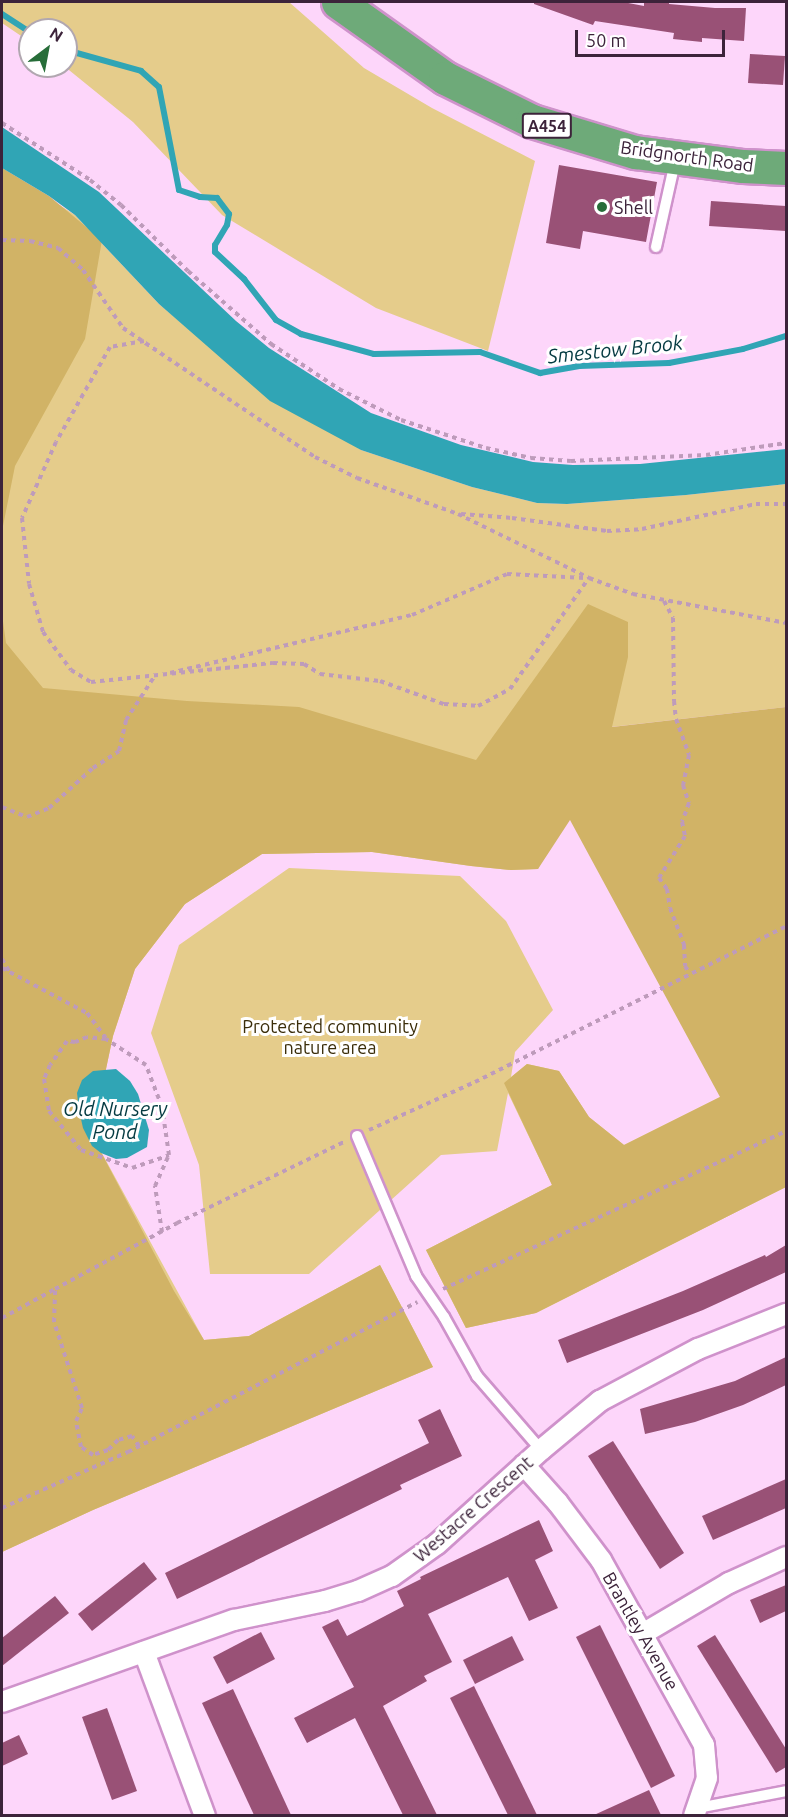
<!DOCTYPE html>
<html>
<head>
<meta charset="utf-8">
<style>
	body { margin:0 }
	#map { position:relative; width:788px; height:1817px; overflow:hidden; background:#fdd6fa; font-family:Ubuntu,sans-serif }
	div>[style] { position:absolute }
	.green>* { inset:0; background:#e5cc8b }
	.forest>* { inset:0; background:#d1b366 }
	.water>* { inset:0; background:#30a5b5 }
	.stream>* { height:6px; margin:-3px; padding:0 3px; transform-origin:3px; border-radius:3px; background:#30a5b5 }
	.building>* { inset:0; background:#995176 }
	.path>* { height:4px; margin-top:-2px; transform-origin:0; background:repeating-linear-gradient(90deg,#be9bbb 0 4.5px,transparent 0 9px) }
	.roads { filter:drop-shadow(2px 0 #cf92cb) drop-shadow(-2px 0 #cf92cb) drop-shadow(0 2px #cf92cb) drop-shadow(0 -2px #cf92cb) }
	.lane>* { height:10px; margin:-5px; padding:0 5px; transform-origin:5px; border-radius:5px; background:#fff }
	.street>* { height:20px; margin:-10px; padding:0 10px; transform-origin:10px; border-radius:10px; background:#fff }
	.highway>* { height:33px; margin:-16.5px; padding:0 16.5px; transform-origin:16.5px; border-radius:16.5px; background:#6eaa79 }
	.dots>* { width:16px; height:16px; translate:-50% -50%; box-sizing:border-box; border:3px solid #fff; border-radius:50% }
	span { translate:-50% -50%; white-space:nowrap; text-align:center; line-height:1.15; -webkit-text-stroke:6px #fff; paint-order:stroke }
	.shield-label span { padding:2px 4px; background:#fff; border:2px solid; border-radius:4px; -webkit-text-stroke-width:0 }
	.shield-label { font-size:16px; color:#3c233a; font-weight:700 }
	.street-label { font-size:18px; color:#3c233a }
	.poi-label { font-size:18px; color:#3c233a }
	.left { translate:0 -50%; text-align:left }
	.park-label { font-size:18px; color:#3a2d0a }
	.water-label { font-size:20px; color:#043a41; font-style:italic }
	.frame { position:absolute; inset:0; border:3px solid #3c233a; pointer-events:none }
	.north { position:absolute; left:18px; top:18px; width:60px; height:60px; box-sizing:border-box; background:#fff; border:2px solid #b1a7b0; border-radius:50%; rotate:32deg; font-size:16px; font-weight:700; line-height:24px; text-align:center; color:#3c233a }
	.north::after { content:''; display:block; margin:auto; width:21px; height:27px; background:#276d39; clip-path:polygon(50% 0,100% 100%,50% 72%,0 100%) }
	.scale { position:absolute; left:575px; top:30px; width:150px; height:27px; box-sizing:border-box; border:3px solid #3c233a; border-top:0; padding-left:8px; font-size:18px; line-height:21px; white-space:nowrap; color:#3c233a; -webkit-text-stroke:4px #fff; paint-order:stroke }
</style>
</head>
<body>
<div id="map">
	<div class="green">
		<i style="clip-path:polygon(2px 2px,289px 2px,364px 68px,432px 108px,535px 161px,488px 351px,376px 308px,222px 215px,133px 122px,64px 66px,66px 66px,66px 30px,30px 30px,30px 42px,2px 23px)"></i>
		<i style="clip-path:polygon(2px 168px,75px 215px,159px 304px,186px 327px,361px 450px,472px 487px,537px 503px,567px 504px,686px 495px,786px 484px,786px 707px,611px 727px,538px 869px,511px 870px,471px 866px,372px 852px,262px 854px,185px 904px,135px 969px,113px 1036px,92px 1135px,204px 1340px,249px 1336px,380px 1265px,433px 1367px,93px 1510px,2px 1552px)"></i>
		<i style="clip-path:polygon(289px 868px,460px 876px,506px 921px,553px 1010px,515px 1052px,511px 1077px,527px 1064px,559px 1071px,589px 1117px,624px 1145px,720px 1097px,786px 1187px,536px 1313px,466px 1328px,426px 1250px,552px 1185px,508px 1093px,497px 1151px,441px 1155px,309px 1274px,210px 1274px,199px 1165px,151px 1033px,179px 945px)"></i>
	</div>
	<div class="forest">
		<i style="clip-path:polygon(2px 168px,49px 196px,102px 240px,85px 339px,15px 466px,2px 531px)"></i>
		<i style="clip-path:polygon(588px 604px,628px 622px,628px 657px,612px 727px,786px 707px,786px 1187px,536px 1313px,466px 1328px,426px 1250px,552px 1185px,504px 1083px,527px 1064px,559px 1071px,589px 1117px,624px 1145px,720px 1097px,570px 820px,538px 869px,511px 870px,471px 866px,372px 852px,262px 854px,185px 904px,135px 969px,113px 1036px,92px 1135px,174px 1291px,204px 1340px,249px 1336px,380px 1265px,433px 1367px,93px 1510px,2px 1552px,2px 614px,6px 643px,43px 688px,187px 701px,299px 707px,476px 760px)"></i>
	</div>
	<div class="water">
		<i style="clip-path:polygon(2px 127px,99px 192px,236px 321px,269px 348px,371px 413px,461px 445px,533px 462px,573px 465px,640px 464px,786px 449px,786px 484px,686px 495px,567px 504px,537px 503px,472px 487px,361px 450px,270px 401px,159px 304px,75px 215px,49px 196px,2px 168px)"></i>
		<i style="clip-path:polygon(116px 1069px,130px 1081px,138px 1094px,149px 1130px,147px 1147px,127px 1158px,116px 1159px,101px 1153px,92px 1146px,83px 1128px,79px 1110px,77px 1093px,82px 1080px,93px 1071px)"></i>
	</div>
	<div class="stream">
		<i style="left:2px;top:14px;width:33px;rotate:33deg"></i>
		<i style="left:66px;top:50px;width:78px;rotate:15.6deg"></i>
		<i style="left:141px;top:71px;width:24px;rotate:42deg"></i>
		<i style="left:159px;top:87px;width:105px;rotate:79deg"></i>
		<i style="left:179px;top:190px;width:22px;rotate:18deg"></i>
		<i style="left:200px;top:197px;width:17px;rotate:3deg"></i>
		<i style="left:217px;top:198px;width:20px;rotate:53deg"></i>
		<i style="left:229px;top:214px;width:11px;rotate:100deg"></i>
		<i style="left:227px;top:225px;width:23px;rotate:121deg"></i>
		<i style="left:215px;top:245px;width:7px;rotate:90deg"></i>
		<i style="left:215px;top:252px;width:40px;rotate:43deg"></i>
		<i style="left:244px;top:279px;width:52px;rotate:52deg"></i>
		<i style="left:276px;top:320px;width:29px;rotate:29deg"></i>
		<i style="left:301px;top:334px;width:76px;rotate:15.3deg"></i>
		<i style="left:374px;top:354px;width:106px;rotate:-1.1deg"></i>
		<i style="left:480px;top:352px;width:64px;rotate:19.3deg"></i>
		<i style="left:540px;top:373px;width:40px;rotate:-10deg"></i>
		<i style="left:579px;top:366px;width:90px;rotate:-1.9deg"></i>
		<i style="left:669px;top:363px;width:75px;rotate:-10.7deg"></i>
		<i style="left:743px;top:349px;width:45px;rotate:-16.8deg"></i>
	</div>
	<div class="building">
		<i style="clip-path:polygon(534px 2px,623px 2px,644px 6px,644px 2px,669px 2px,669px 4px,715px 8px,746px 8px,744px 41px,702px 38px,702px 42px,673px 39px,674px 33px,595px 21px,593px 25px,534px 4px)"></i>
		<i style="clip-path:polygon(750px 54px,785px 56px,783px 85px,748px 83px)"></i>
		<i style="clip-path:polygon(559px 165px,657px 182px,646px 242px,583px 231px,580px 249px,546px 243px)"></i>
		<i style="clip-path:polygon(711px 201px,786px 206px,786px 231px,709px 226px)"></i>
		<i style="clip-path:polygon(786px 1245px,786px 1272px,703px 1310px,567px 1363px,558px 1340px,683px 1291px,765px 1255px,766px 1257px)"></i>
		<i style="clip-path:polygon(786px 1357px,786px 1385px,743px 1405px,695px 1422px,645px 1434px,640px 1409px,735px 1381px)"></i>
		<i style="clip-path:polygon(440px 1409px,462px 1456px,400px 1485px,402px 1489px,177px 1599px,165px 1573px,429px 1443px,418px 1420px)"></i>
		<i style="clip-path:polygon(613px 1441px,684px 1553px,660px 1569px,588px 1456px)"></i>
		<i style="clip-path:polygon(786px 1479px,786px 1508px,713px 1540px,702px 1516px)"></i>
		<i style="clip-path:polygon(539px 1520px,553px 1551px,535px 1560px,558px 1608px,529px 1621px,508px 1577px,428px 1614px,452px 1662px,424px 1676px,427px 1681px,383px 1706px,437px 1815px,403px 1815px,355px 1718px,307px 1743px,294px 1718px,354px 1687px,322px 1627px,338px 1619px,347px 1636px,404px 1606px,397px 1591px,421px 1579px,420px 1577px)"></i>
		<i style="clip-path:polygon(144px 1562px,157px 1579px,92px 1631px,78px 1614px)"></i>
		<i style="clip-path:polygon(786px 1585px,786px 1611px,760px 1623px,750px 1600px)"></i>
		<i style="clip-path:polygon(55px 1596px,69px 1613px,2px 1666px,2px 1638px)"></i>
		<i style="clip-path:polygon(600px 1625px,675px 1776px,651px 1788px,576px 1637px)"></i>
		<i style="clip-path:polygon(261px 1632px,275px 1659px,227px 1684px,213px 1657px)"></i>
		<i style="clip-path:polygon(715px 1635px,786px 1749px,786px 1767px,776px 1773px,697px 1646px)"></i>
		<i style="clip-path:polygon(512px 1636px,524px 1660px,475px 1684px,463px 1660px)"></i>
		<i style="clip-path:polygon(474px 1686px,537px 1815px,508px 1815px,450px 1698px)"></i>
		<i style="clip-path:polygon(233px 1689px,291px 1815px,254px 1815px,202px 1703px)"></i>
		<i style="clip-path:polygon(107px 1708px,137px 1791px,112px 1800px,82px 1717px)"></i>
		<i style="clip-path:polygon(19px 1735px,28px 1754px,2px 1766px,2px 1743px)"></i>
		<i style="clip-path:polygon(649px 1790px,661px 1815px,594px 1815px)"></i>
	</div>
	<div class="path">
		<i style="left:2px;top:123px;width:105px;rotate:32.9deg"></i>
		<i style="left:90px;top:180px;width:40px;rotate:39deg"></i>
		<i style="left:121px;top:205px;width:94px;rotate:44.6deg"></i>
		<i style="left:188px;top:271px;width:111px;rotate:41.3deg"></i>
		<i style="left:271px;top:344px;width:82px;rotate:33.5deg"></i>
		<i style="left:339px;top:389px;width:69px;rotate:26.6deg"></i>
		<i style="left:401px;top:420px;width:89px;rotate:18.2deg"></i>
		<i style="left:486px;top:448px;width:46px;rotate:12.5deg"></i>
		<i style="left:531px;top:458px;width:40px;rotate:4.3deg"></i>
		<i style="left:571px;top:461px;width:135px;rotate:-2.5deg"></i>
		<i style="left:706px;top:455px;width:81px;rotate:-8.5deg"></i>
		<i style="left:2px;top:240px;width:28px;rotate:2deg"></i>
		<i style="left:30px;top:241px;width:29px;rotate:14deg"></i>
		<i style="left:58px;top:248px;width:33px;rotate:41deg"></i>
		<i style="left:83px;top:270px;width:70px;rotate:55.4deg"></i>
		<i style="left:123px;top:328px;width:231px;rotate:33.9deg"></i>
		<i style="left:315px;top:457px;width:47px;rotate:26.6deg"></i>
		<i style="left:357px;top:478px;width:107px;rotate:19.6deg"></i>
		<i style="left:458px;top:514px;width:146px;rotate:26deg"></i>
		<i style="left:589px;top:578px;width:47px;rotate:20deg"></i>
		<i style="left:633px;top:594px;width:156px;rotate:10.7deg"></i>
		<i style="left:144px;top:341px;width:35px;rotate:170deg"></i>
		<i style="left:110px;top:347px;width:109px;rotate:119.6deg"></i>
		<i style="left:56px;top:442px;width:83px;rotate:114.1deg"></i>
		<i style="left:22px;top:518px;width:66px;rotate:83.9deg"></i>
		<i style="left:29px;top:584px;width:50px;rotate:73.7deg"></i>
		<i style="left:43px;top:632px;width:47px;rotate:53.6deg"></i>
		<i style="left:71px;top:670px;width:23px;rotate:31deg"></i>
		<i style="left:91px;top:682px;width:183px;rotate:-6deg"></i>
		<i style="left:273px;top:663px;width:31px;rotate:2deg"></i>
		<i style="left:304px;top:664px;width:19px;rotate:32deg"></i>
		<i style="left:320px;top:674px;width:60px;rotate:6.7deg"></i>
		<i style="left:380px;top:681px;width:68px;rotate:19.8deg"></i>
		<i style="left:444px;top:704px;width:34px;rotate:3deg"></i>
		<i style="left:478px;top:706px;width:36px;rotate:-28deg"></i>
		<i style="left:510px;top:689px;width:136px;rotate:-54.6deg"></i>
		<i style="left:461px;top:514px;width:51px;rotate:4.5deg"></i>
		<i style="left:512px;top:518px;width:96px;rotate:7.8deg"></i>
		<i style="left:607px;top:531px;width:35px;rotate:-3deg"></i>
		<i style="left:642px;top:529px;width:117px;rotate:-12.4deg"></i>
		<i style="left:756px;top:504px;width:30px"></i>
		<i style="left:664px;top:601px;width:19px;rotate:62deg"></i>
		<i style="left:673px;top:618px;width:83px;rotate:89.3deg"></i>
		<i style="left:674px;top:701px;width:18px;rotate:84deg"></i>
		<i style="left:676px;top:719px;width:38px;rotate:70deg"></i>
		<i style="left:689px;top:755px;width:31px;rotate:101deg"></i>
		<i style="left:683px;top:785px;width:19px;rotate:72deg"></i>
		<i style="left:689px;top:803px;width:20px;rotate:110deg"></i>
		<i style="left:682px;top:822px;width:14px;rotate:78deg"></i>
		<i style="left:685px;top:836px;width:49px;rotate:121.8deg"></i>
		<i style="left:659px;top:878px;width:14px;rotate:54deg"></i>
		<i style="left:667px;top:889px;width:19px;rotate:81deg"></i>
		<i style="left:670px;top:908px;width:40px;rotate:69deg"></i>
		<i style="left:684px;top:945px;width:21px;rotate:87deg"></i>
		<i style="left:685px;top:966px;width:9px;rotate:58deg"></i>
		<i style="left:170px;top:673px;width:249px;rotate:-13.5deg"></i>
		<i style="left:412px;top:615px;width:103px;rotate:-23.3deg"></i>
		<i style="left:507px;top:574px;width:78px;rotate:2.9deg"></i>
		<i style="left:2px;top:807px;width:27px;rotate:22deg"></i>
		<i style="left:27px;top:817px;width:24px;rotate:-22deg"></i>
		<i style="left:49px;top:808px;width:59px;rotate:-42.3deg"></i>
		<i style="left:93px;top:768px;width:31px;rotate:-33deg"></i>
		<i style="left:119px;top:751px;width:32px;rotate:-77deg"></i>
		<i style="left:126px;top:720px;width:51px;rotate:-56.9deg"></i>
		<i style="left:2px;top:959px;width:16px;rotate:60deg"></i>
		<i style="left:2px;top:968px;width:96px;rotate:27.9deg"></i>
		<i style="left:87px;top:1013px;width:31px;rotate:53deg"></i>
		<i style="left:369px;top:1130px;width:116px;rotate:-24.4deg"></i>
		<i style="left:475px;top:1082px;width:348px;rotate:-26.6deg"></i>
		<i style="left:162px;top:1232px;width:47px;rotate:-98.7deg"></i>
		<i style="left:155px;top:1186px;width:34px;rotate:-66deg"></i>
		<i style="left:169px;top:1155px;width:49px;rotate:-98.3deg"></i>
		<i style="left:162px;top:1107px;width:45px;rotate:-110.9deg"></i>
		<i style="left:146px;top:1065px;width:48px;rotate:-147deg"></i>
		<i style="left:106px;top:1039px;width:19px;rotate:-174deg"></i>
		<i style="left:87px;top:1037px;width:13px;rotate:157deg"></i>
		<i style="left:75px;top:1042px;width:8px;rotate:-173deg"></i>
		<i style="left:67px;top:1041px;width:29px;rotate:125deg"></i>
		<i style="left:50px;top:1065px;width:15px;rotate:113deg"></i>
		<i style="left:44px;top:1079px;width:32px;rotate:81deg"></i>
		<i style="left:49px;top:1111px;width:50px;rotate:50.6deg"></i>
		<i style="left:81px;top:1150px;width:54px;rotate:19.4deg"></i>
		<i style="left:132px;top:1168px;width:39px;rotate:-19deg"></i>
		<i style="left:443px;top:1289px;width:378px;rotate:-24.7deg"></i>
		<i style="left:2px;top:1318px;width:60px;rotate:-28.7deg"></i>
		<i style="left:139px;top:1446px;width:12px;rotate:-125deg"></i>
		<i style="left:132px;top:1436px;width:15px;rotate:164deg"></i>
		<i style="left:118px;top:1440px;width:14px;rotate:135deg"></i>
		<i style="left:108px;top:1450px;width:16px;rotate:162deg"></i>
		<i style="left:93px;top:1455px;width:14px;rotate:-146deg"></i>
		<i style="left:81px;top:1447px;width:26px;rotate:-101deg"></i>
		<i style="left:76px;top:1421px;width:14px;rotate:-65deg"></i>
		<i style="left:82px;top:1408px;width:90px;rotate:-108deg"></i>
		<i style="left:54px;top:1322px;width:33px;rotate:-88deg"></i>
		<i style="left:55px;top:1289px;width:139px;rotate:-28.4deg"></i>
		<i style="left:177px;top:1223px;width:186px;rotate:-25.9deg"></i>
		<i style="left:2px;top:1508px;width:138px;rotate:-24deg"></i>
		<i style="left:128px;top:1452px;width:326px;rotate:-27.4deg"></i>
	</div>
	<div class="roads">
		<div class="lane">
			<i style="left:656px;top:247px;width:87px;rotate:-77.4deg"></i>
			<i style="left:357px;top:1136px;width:152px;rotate:67.1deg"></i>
			<i style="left:416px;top:1276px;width:50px;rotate:55.7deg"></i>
			<i style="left:444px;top:1317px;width:68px;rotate:60.8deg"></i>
			<i style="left:477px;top:1376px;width:98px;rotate:49.1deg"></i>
			<i style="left:698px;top:1808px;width:90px;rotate:-10.9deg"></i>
		</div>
		<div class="street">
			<i style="left:524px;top:1465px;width:51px;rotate:48.2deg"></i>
			<i style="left:558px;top:1503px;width:71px;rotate:53deg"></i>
			<i style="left:601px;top:1560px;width:212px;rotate:60.9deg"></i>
			<i style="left:704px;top:1745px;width:33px;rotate:85deg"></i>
			<i style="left:707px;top:1778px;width:40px;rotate:108.9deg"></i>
			<i style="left:644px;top:1633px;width:99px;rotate:-30.5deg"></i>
			<i style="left:729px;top:1583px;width:63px;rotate:-24.5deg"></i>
			<i style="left:144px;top:1652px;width:175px;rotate:69.6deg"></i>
			<i style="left:2px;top:1702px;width:246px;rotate:-19.5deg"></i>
			<i style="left:234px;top:1620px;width:93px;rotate:-11.8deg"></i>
			<i style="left:325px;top:1601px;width:34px;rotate:-17deg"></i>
			<i style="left:358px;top:1591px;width:37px;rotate:-24deg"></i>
			<i style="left:392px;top:1576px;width:55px;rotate:-35.4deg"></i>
			<i style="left:437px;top:1544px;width:140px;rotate:-42.1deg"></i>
			<i style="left:541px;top:1450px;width:77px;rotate:-39.7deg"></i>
			<i style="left:600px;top:1401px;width:111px;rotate:-28deg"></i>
			<i style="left:698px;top:1349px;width:95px;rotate:-21.7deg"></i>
		</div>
		<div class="highway">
			<i style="left:338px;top:2px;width:131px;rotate:35.4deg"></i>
			<i style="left:445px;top:78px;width:97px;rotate:26.3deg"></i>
			<i style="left:532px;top:121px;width:108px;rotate:16.8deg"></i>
			<i style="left:635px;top:152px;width:109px;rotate:7.4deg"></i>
			<i style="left:743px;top:166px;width:43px;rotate:2.7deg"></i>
		</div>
	</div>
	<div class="dots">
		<i style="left:602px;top:207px;background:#276d39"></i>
	</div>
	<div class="shield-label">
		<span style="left:547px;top:126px">A454</span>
	</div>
	<div class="street-label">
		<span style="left:687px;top:156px;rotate:8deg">Bridgnorth Road</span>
		<span style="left:473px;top:1509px;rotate:-41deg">Westacre Crescent</span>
		<span style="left:641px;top:1631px;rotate:60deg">Brantley Avenue</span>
	</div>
	<div class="poi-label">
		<span class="left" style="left:614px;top:207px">Shell</span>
	</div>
	<div class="park-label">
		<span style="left:330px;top:1037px">Protected community<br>nature area</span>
	</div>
	<div class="water-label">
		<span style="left:615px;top:349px;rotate:-6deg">Smestow Brook</span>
		<span style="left:115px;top:1120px">Old Nursery<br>Pond</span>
	</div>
	<div class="frame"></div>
	<div class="north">N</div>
	<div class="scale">50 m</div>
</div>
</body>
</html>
